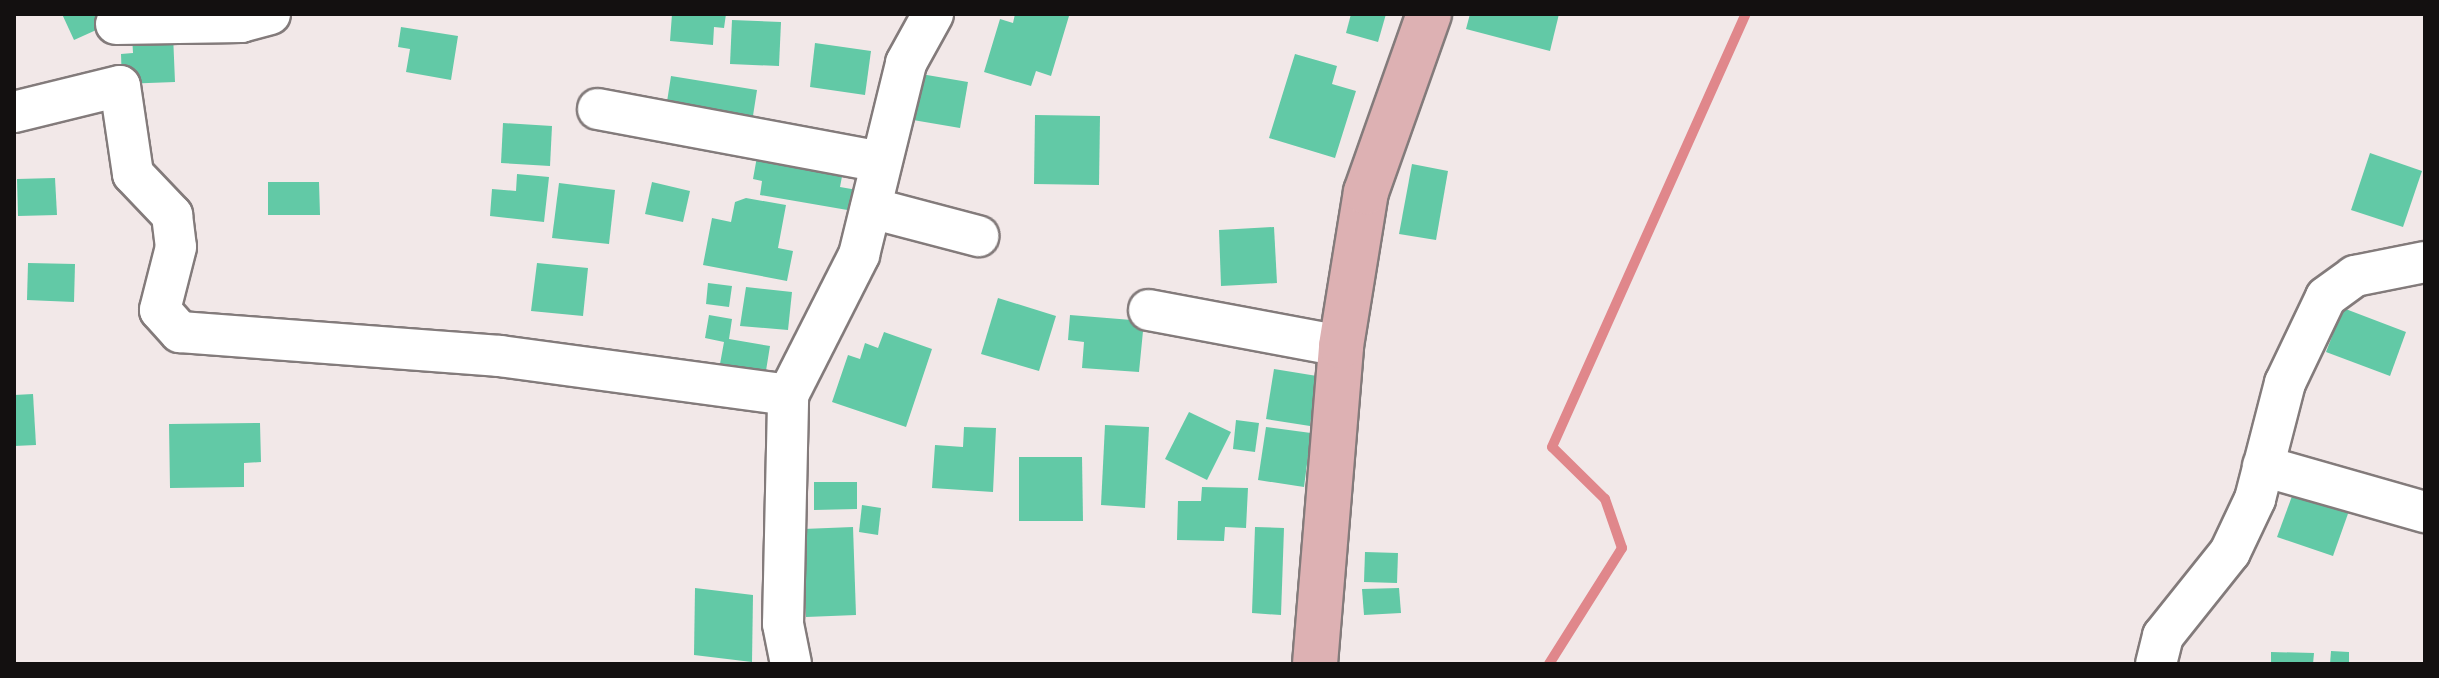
<!DOCTYPE html>
<html>
<head>
<meta charset="utf-8">
<style>
	body { margin:0 }
	#map { position:relative; width:2439px; height:678px; overflow:hidden; background:#f2e8e8; font-family:"Roboto Serif",serif }
	div>[style] { position:absolute }
	.stream>* { height:10px; margin:-5px; padding:0 5px; transform-origin:5px; border-radius:5px; background:#e0878b }
	.building>* { inset:0; background:#62c9a6 }
	.roads { filter:drop-shadow(2px 0 #837b7b) drop-shadow(-2px 0 #837b7b) drop-shadow(0 2px #837b7b) drop-shadow(0 -2px #837b7b) }
	.minor>* { height:40px; margin:-20px; padding:0 20px; transform-origin:20px; border-radius:20px; background:#fff }
	.major>* { height:44px; margin:-22px; padding:0 22px; transform-origin:22px; border-radius:22px; background:#ddb1b3 }
	span { translate:-50% -50%; white-space:nowrap; text-align:center; line-height:1.15; -webkit-text-stroke:6px #f2e8e8; paint-order:stroke }
	.frame { position:absolute; inset:0; border:16px solid #131010; pointer-events:none }
</style>
</head>
<body>
<div id="map">
	<div class="stream">
		<i style="left:1549px;top:664px;width:137px;rotate:-57.8deg"></i>
		<i style="left:1622px;top:548px;width:52px;rotate:-109.1deg"></i>
		<i style="left:1605px;top:499px;width:74px;rotate:-135.5deg"></i>
		<i style="left:1552px;top:447px;width:474px;rotate:-65.9deg"></i>
	</div>
	<div class="building">
		<i style="clip-path:polygon(62px 14px,111px 14px,114px 22px,74px 40px)"></i>
		<i style="clip-path:polygon(672px 14px,726px 14px,724px 28px,714px 27px,713px 45px,670px 41px)"></i>
		<i style="clip-path:polygon(1015px 14px,1069px 16px,1051px 76px,1036px 71px,1031px 86px,984px 72px,1000px 19px,1013px 23px)"></i>
		<i style="clip-path:polygon(1351px 14px,1386px 14px,1378px 42px,1346px 33px)"></i>
		<i style="clip-path:polygon(1470px 14px,1559px 14px,1550px 51px,1466px 29px)"></i>
		<i style="clip-path:polygon(732px 20px,781px 22px,779px 66px,730px 64px)"></i>
		<i style="clip-path:polygon(401px 27px,458px 36px,451px 80px,406px 72px,410px 49px,398px 47px)"></i>
		<i style="clip-path:polygon(173px 34px,175px 82px,122px 84px,121px 54px,133px 53px,132px 36px)"></i>
		<i style="clip-path:polygon(815px 43px,871px 51px,865px 95px,810px 87px)"></i>
		<i style="clip-path:polygon(1295px 54px,1337px 66px,1332px 84px,1356px 91px,1335px 158px,1269px 138px)"></i>
		<i style="clip-path:polygon(921px 74px,968px 82px,960px 128px,913px 120px)"></i>
		<i style="clip-path:polygon(671px 76px,757px 90px,752px 122px,666px 108px)"></i>
		<i style="clip-path:polygon(1035px 115px,1100px 116px,1099px 185px,1034px 184px)"></i>
		<i style="clip-path:polygon(503px 123px,552px 126px,550px 166px,501px 163px)"></i>
		<i style="clip-path:polygon(758px 151px,844px 166px,840px 187px,863px 191px,859px 212px,760px 195px,762px 181px,753px 179px)"></i>
		<i style="clip-path:polygon(2370px 153px,2422px 171px,2403px 227px,2351px 210px)"></i>
		<i style="clip-path:polygon(1412px 164px,1448px 171px,1436px 240px,1399px 234px)"></i>
		<i style="clip-path:polygon(517px 174px,549px 177px,544px 222px,490px 216px,492px 189px,516px 191px)"></i>
		<i style="clip-path:polygon(55px 178px,57px 215px,18px 216px,17px 179px)"></i>
		<i style="clip-path:polygon(268px 182px,319px 182px,320px 215px,268px 215px)"></i>
		<i style="clip-path:polygon(652px 182px,690px 191px,683px 222px,645px 214px)"></i>
		<i style="clip-path:polygon(559px 183px,615px 190px,609px 244px,552px 238px)"></i>
		<i style="clip-path:polygon(746px 198px,786px 205px,778px 248px,793px 251px,787px 281px,703px 265px,712px 218px,731px 222px,735px 202px)"></i>
		<i style="clip-path:polygon(1274px 227px,1277px 283px,1221px 286px,1219px 230px)"></i>
		<i style="clip-path:polygon(28px 263px,75px 264px,74px 302px,27px 300px)"></i>
		<i style="clip-path:polygon(537px 263px,588px 268px,583px 316px,531px 311px)"></i>
		<i style="clip-path:polygon(708px 283px,732px 286px,729px 307px,706px 304px)"></i>
		<i style="clip-path:polygon(746px 287px,792px 292px,788px 330px,740px 326px)"></i>
		<i style="clip-path:polygon(998px 298px,1056px 316px,1039px 371px,981px 354px)"></i>
		<i style="clip-path:polygon(2343px 308px,2406px 332px,2390px 376px,2326px 352px)"></i>
		<i style="clip-path:polygon(709px 315px,732px 319px,729px 339px,770px 346px,764px 383px,718px 375px,724px 342px,705px 338px)"></i>
		<i style="clip-path:polygon(1070px 315px,1144px 321px,1139px 372px,1082px 368px,1084px 342px,1068px 340px)"></i>
		<i style="clip-path:polygon(884px 332px,932px 349px,906px 427px,832px 402px,848px 355px,860px 359px,865px 343px,878px 348px)"></i>
		<i style="clip-path:polygon(1274px 369px,1317px 376px,1310px 426px,1266px 419px)"></i>
		<i style="clip-path:polygon(33px 394px,36px 445px,14px 446px,14px 395px)"></i>
		<i style="clip-path:polygon(1189px 412px,1231px 432px,1207px 480px,1165px 459px)"></i>
		<i style="clip-path:polygon(1236px 420px,1259px 423px,1255px 452px,1233px 449px)"></i>
		<i style="clip-path:polygon(260px 423px,261px 462px,244px 463px,244px 487px,170px 488px,169px 424px)"></i>
		<i style="clip-path:polygon(1105px 425px,1149px 427px,1145px 508px,1101px 505px)"></i>
		<i style="clip-path:polygon(964px 427px,996px 428px,993px 492px,932px 488px,935px 445px,963px 447px)"></i>
		<i style="clip-path:polygon(1266px 427px,1311px 433px,1304px 487px,1258px 480px)"></i>
		<i style="clip-path:polygon(1019px 457px,1082px 457px,1083px 521px,1019px 521px)"></i>
		<i style="clip-path:polygon(814px 482px,857px 482px,857px 509px,814px 510px)"></i>
		<i style="clip-path:polygon(1202px 487px,1248px 488px,1246px 528px,1225px 527px,1224px 541px,1177px 540px,1178px 501px,1201px 501px)"></i>
		<i style="clip-path:polygon(2295px 488px,2350px 508px,2333px 556px,2277px 537px)"></i>
		<i style="clip-path:polygon(862px 505px,881px 508px,878px 535px,859px 532px)"></i>
		<i style="clip-path:polygon(853px 527px,856px 615px,806px 617px,803px 529px)"></i>
		<i style="clip-path:polygon(1255px 527px,1284px 528px,1281px 615px,1252px 613px)"></i>
		<i style="clip-path:polygon(1365px 552px,1398px 553px,1397px 583px,1364px 582px)"></i>
		<i style="clip-path:polygon(695px 588px,753px 595px,752px 662px,694px 655px)"></i>
		<i style="clip-path:polygon(1399px 588px,1401px 613px,1364px 615px,1362px 589px)"></i>
		<i style="clip-path:polygon(2331px 651px,2349px 652px,2349px 664px,2330px 664px)"></i>
		<i style="clip-path:polygon(2271px 652px,2314px 653px,2313px 664px,2271px 664px)"></i>
	</div>
	<div class="roads">
		<div class="minor">
			<i style="left:116px;top:24px;width:125px;rotate:-0.9deg"></i>
			<i style="left:241px;top:22px;width:30px;rotate:-15deg"></i>
			<i style="left:598px;top:109px;width:288px;rotate:10.6deg"></i>
			<i style="left:14px;top:112px;width:109px;rotate:-13.8deg"></i>
			<i style="left:120px;top:86px;width:89px;rotate:81.6deg"></i>
			<i style="left:133px;top:174px;width:57px;rotate:46.4deg"></i>
			<i style="left:172px;top:215px;width:32px;rotate:83deg"></i>
			<i style="left:176px;top:247px;width:65px;rotate:104.3deg"></i>
			<i style="left:160px;top:310px;width:30px;rotate:48deg"></i>
			<i style="left:180px;top:332px;width:321px;rotate:4.3deg"></i>
			<i style="left:500px;top:356px;width:291px;rotate:7.7deg"></i>
			<i style="left:871px;top:208px;width:111px;rotate:14.7deg"></i>
			<i style="left:1149px;top:310px;width:195px;rotate:10.6deg"></i>
			<i style="left:2263px;top:466px;width:168px;rotate:15.9deg"></i>
			<i style="left:791px;top:664px;width:41px;rotate:-101.3deg"></i>
			<i style="left:783px;top:624px;width:229px;rotate:-88.7deg"></i>
			<i style="left:788px;top:395px;width:157px;rotate:-63.1deg"></i>
			<i style="left:859px;top:255px;width:198px;rotate:-76.2deg"></i>
			<i style="left:906px;top:63px;width:56px;rotate:-61.1deg"></i>
			<i style="left:2156px;top:664px;width:29px;rotate:-76deg"></i>
			<i style="left:2163px;top:636px;width:107px;rotate:-51.4deg"></i>
			<i style="left:2230px;top:552px;width:59px;rotate:-64.7deg"></i>
			<i style="left:2255px;top:499px;width:120px;rotate:-75.5deg"></i>
			<i style="left:2285px;top:383px;width:95px;rotate:-64.5deg"></i>
			<i style="left:2326px;top:297px;width:36px;rotate:-36deg"></i>
			<i style="left:2355px;top:276px;width:71px;rotate:-11.3deg"></i>
		</div>
		<div class="major">
			<i style="left:1315px;top:664px;width:319px;rotate:-85.3deg"></i>
			<i style="left:1341px;top:346px;width:156px;rotate:-80.8deg"></i>
			<i style="left:1366px;top:192px;width:189px;rotate:-70.5deg"></i>
		</div>
	</div>
	<div class="frame"></div>
</div>
</body>
</html>
